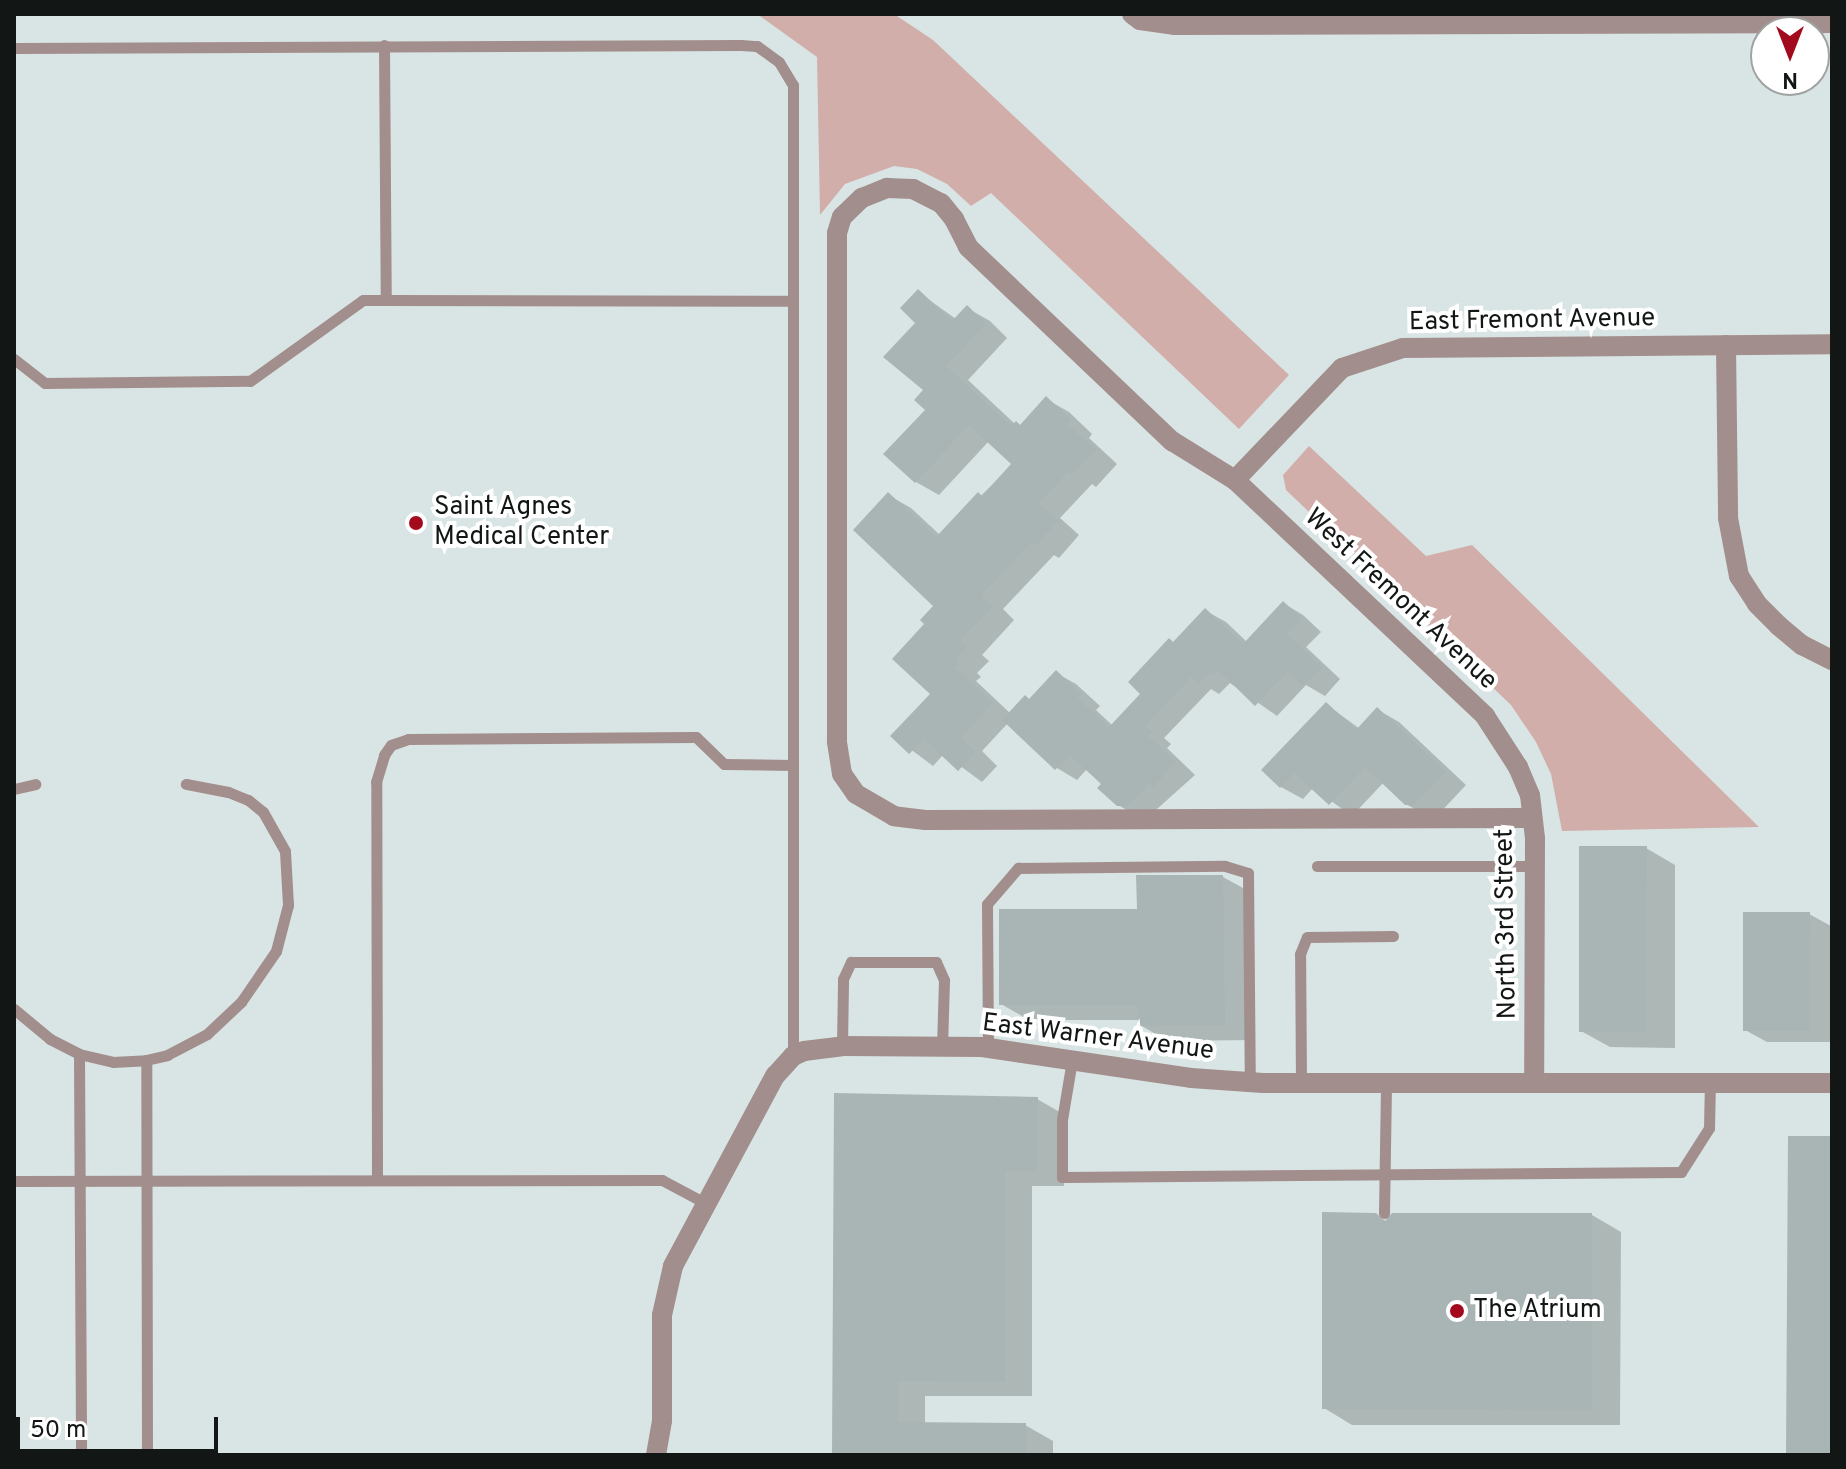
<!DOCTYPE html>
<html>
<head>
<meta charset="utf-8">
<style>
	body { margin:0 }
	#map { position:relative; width:1846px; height:1469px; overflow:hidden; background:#d8e5e4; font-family:Overpass,sans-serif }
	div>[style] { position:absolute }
	.green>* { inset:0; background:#d2aeab }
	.shadow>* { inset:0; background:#0003 }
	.building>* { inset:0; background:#a9b5b4 }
	.lane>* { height:11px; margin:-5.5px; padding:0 5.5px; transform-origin:5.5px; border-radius:5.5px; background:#a28e8c }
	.street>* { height:20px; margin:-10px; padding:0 10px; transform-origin:10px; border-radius:10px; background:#a28e8c }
	.dots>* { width:22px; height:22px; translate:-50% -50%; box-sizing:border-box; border:4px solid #fff; border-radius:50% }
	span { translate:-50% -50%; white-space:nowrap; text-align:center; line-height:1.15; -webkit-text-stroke:8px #fff; paint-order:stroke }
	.street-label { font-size:26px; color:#121716 }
	.poi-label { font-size:26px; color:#121716 }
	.left { translate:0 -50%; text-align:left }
	.frame { position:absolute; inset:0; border:16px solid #121716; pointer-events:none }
	.north { position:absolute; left:1750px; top:16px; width:80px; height:80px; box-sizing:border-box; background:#fff; border:2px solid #a0a2a2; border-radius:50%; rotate:180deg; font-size:22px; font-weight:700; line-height:32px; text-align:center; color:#121716 }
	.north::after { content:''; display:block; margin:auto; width:28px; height:36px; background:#a40a1e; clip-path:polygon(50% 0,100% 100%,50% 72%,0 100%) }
	.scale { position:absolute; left:16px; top:1417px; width:202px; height:36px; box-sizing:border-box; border:4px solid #121716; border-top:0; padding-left:10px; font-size:24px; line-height:28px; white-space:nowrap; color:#121716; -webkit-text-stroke:6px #fff; paint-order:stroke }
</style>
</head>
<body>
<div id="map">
	<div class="green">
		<i style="clip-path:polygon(757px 14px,894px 14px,933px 40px,1289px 375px,1239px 429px,991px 193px,971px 206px,947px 184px,917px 169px,894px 166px,845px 184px,820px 215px,817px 57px)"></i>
		<i style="clip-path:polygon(1309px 446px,1426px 556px,1472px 545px,1759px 827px,1562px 831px,1551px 774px,1536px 742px,1511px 705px,1286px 490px,1283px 475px)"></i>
	</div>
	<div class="shadow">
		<i style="clip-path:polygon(918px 292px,956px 319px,967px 308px,990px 321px,1007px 338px,968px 380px,1015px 424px,1021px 427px,1046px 399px,1069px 412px,1092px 434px,1089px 438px,1117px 464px,1096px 487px,1092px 484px,1060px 518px,1079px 535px,1059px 558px,1054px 555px,1003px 609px,1014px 620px,982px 655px,989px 661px,977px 673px,981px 677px,976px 681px,1011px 714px,1031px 700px,1056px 673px,1076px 684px,1100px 706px,1096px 710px,1113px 726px,1143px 694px,1174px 644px,1206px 611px,1226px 622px,1247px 642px,1283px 603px,1303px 615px,1321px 632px,1306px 647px,1340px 679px,1325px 696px,1306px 685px,1277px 716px,1230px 683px,1219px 694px,1211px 689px,1164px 738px,1171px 744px,1167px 748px,1195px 775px,1148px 817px,1139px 817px,1118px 805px,1104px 784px,1087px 769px,1077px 780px,1057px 768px,1008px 723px,982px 751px,997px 766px,982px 782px,944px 754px,933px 766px,893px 736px,933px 694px,927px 624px,936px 606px,888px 495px,911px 508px,940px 535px,1014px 464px,989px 441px,939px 495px,916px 482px,928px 410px)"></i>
		<i style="clip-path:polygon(1326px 704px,1360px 729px,1378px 710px,1399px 722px,1466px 785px,1436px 817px,1429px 817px,1406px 804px,1384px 782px,1352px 816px,1313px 788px,1303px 799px,1281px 787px)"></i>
		<i style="clip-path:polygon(1646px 848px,1675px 865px,1675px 1048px,1610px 1047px,1581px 1031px)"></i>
		<i style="clip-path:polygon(1223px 877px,1252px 893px,1253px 1040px,1168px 1041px,1140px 1025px,1140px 1020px,1029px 1020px,1001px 1004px)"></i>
		<i style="clip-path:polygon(1809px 914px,1831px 926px,1830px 1042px,1767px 1042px,1745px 1030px)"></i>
		<i style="clip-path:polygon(1037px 1099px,1065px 1115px,1064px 1186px,1032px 1186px,1032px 1396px,925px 1396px,925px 1425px,1025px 1425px,1053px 1441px,1053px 1455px,835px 1455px)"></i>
		<i style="clip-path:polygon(1375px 1215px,1387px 1222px,1592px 1215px,1621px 1232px,1620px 1425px,1352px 1425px,1324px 1408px)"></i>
	</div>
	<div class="building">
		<i style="clip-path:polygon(918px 289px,952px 321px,967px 305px,986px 324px,946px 366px,1011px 426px,1016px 421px,1020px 425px,1046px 396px,1071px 420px,1067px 424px,1096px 450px,1072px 475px,1068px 472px,1039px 503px,1058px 521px,1035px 546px,1031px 543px,981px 595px,993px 606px,960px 640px,967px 647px,956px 659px,959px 663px,955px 667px,993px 703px,961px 737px,976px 752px,958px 771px,924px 739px,909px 754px,890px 736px,930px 694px,892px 659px,924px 624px,920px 620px,933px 606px,853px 530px,888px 492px,936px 537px,978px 492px,982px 496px,1011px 464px,969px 425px,915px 483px,883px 454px,925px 410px,914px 400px,923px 390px,883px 357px,915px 323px,900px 308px)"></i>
		<i style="clip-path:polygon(1283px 601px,1302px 619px,1287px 634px,1322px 667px,1303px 686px,1288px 671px,1255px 706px,1218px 670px,1213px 675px,1210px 672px,1198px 684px,1191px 677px,1145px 726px,1152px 732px,1148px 736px,1176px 762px,1153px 787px,1149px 783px,1128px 806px,1117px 806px,1097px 788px,1101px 784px,1070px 755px,1055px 770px,1002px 720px,1025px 695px,1029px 699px,1056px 670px,1081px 694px,1077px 698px,1109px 727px,1140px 694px,1128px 682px,1169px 638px,1173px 642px,1205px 608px,1243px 644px)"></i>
		<i style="clip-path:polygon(1326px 702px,1356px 730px,1377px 707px,1446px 772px,1414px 805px,1405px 805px,1365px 767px,1329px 805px,1294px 773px,1280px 788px,1261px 770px)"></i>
		<i style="clip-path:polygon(1579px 846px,1647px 846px,1646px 1032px,1579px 1032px)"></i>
		<i style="clip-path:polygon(1136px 875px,1223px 875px,1225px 1025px,1138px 1026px,1137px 1005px,999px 1005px,999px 909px,1137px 909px)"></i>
		<i style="clip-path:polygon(1743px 912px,1810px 912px,1809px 1031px,1743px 1031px)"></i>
		<i style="clip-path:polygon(834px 1093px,1038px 1097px,1037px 1171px,1005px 1171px,1005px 1382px,898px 1381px,898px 1422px,1026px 1423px,1026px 1455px,832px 1455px)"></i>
		<i style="clip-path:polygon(1788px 1136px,1832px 1136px,1832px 1455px,1786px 1455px)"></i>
		<i style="clip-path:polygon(1322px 1212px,1376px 1213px,1385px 1221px,1392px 1213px,1592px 1213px,1592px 1410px,1322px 1409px)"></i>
	</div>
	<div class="lane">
		<i style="left:384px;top:45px;width:255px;rotate:89.6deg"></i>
		<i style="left:386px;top:300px;width:406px;rotate:0.1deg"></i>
		<i style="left:14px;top:48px;width:727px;rotate:-0.24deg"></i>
		<i style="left:741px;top:45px;width:16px;rotate:4deg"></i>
		<i style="left:757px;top:46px;width:27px;rotate:36deg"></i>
		<i style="left:779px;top:62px;width:27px;rotate:59deg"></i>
		<i style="left:793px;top:85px;width:971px;rotate:90deg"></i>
		<i style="left:14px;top:359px;width:39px;rotate:38deg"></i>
		<i style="left:45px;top:383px;width:205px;rotate:-0.6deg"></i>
		<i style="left:250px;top:381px;width:139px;rotate:-35.6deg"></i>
		<i style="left:363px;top:300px;width:23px"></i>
		<i style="left:14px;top:789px;width:22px;rotate:-13deg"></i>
		<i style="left:1317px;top:866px;width:217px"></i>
		<i style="left:14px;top:1009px;width:47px;rotate:39.8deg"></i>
		<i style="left:50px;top:1039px;width:33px;rotate:27deg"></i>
		<i style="left:79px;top:1054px;width:401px;rotate:89.7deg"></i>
		<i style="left:842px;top:1046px;width:67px;rotate:-89.1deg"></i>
		<i style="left:843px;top:979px;width:19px;rotate:-65deg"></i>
		<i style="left:851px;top:962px;width:85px"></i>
		<i style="left:936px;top:962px;width:20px;rotate:66deg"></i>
		<i style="left:944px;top:980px;width:66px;rotate:91.7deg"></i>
		<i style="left:988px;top:1048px;width:144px;rotate:-90.4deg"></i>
		<i style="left:987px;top:904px;width:48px;rotate:-49.3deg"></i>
		<i style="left:1018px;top:868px;width:207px;rotate:-0.6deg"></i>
		<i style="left:1225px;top:866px;width:24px;rotate:17deg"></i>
		<i style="left:1248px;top:873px;width:209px;rotate:89.5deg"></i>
		<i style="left:79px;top:1054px;width:35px;rotate:13deg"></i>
		<i style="left:113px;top:1062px;width:33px;rotate:-3deg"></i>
		<i style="left:1072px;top:1060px;width:61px;rotate:99.5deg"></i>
		<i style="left:1062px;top:1120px;width:57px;rotate:90deg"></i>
		<i style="left:1062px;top:1177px;width:619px;rotate:-0.46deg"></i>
		<i style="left:1681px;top:1172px;width:52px;rotate:-57.5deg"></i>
		<i style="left:1709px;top:1128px;width:46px;rotate:-88.8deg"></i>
		<i style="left:1301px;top:1083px;width:129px;rotate:-90.4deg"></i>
		<i style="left:1300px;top:954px;width:18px;rotate:-68deg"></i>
		<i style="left:1307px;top:937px;width:86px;rotate:-0.7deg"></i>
		<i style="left:377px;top:1180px;width:398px;rotate:-90.1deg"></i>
		<i style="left:376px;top:782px;width:28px;rotate:-73deg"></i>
		<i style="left:384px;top:755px;width:12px;rotate:-55deg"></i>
		<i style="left:391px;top:745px;width:18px;rotate:-19deg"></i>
		<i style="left:408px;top:739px;width:288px;rotate:-0.4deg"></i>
		<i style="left:696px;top:737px;width:39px;rotate:44deg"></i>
		<i style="left:724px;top:764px;width:69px;rotate:0.8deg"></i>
		<i style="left:14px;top:1181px;width:648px;rotate:-0.09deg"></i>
		<i style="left:662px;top:1180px;width:51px;rotate:28.1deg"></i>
		<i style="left:1384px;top:1213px;width:131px;rotate:-89.1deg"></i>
		<i style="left:147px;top:1455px;width:395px;rotate:-90.1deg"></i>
		<i style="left:146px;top:1060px;width:22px;rotate:-13deg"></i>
		<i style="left:167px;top:1055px;width:45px;rotate:-27.7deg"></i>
		<i style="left:207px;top:1034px;width:47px;rotate:-43.3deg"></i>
		<i style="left:241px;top:1002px;width:62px;rotate:-55.5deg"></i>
		<i style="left:276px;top:951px;width:48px;rotate:-75.4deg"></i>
		<i style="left:288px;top:905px;width:54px;rotate:-93.2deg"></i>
		<i style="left:285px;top:851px;width:45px;rotate:-119.4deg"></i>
		<i style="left:263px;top:812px;width:19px;rotate:-141deg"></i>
		<i style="left:248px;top:800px;width:22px;rotate:-158deg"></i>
		<i style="left:228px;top:792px;width:43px;rotate:-169.2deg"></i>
	</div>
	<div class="street">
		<i style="left:1132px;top:14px;width:10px;rotate:37deg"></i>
		<i style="left:1140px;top:20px;width:34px;rotate:8deg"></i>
		<i style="left:1174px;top:25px;width:658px;rotate:-0.17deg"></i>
		<i style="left:1726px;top:345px;width:173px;rotate:89.3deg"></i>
		<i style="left:1728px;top:518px;width:59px;rotate:79.3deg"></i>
		<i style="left:1739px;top:576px;width:33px;rotate:57deg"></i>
		<i style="left:1757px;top:604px;width:31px;rotate:45deg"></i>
		<i style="left:1779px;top:626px;width:30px;rotate:40deg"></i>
		<i style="left:1802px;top:645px;width:34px;rotate:27deg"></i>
		<i style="left:1235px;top:480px;width:155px;rotate:-46.3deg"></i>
		<i style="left:1342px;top:368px;width:64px;rotate:-18.2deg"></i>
		<i style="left:1403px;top:348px;width:429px;rotate:-0.5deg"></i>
		<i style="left:1532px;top:818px;width:607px;rotate:179.81deg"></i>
		<i style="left:925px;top:820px;width:31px;rotate:-173deg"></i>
		<i style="left:894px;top:816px;width:44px;rotate:-149.9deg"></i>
		<i style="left:856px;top:794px;width:24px;rotate:-125deg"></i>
		<i style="left:842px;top:774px;width:33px;rotate:-99deg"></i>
		<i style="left:837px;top:741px;width:508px;rotate:-90deg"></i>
		<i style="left:837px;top:233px;width:17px;rotate:-73deg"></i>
		<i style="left:842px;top:217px;width:28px;rotate:-44deg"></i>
		<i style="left:862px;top:198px;width:27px;rotate:-22deg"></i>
		<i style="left:887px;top:188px;width:26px;rotate:2deg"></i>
		<i style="left:913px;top:189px;width:31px;rotate:27deg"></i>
		<i style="left:941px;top:203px;width:21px;rotate:51deg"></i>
		<i style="left:954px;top:219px;width:31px;rotate:63deg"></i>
		<i style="left:968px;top:247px;width:282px;rotate:43.6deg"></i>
		<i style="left:1172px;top:441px;width:74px;rotate:31.8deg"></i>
		<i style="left:1235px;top:480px;width:344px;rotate:43.3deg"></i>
		<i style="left:1485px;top:716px;width:61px;rotate:57.1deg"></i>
		<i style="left:1518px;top:767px;width:30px;rotate:67deg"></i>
		<i style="left:1530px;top:795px;width:43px;rotate:83.4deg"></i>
		<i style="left:1535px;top:838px;width:244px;rotate:90.2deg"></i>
		<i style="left:656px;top:1455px;width:36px;rotate:-80deg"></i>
		<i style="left:662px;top:1420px;width:105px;rotate:-90deg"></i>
		<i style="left:662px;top:1315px;width:50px;rotate:-77.3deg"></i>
		<i style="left:673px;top:1266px;width:216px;rotate:-61.8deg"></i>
		<i style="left:775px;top:1076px;width:27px;rotate:-48deg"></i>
		<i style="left:793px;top:1056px;width:12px;rotate:-24deg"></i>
		<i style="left:804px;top:1051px;width:38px;rotate:-7deg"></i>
		<i style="left:842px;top:1046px;width:140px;rotate:0.4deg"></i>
		<i style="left:982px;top:1047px;width:211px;rotate:8.4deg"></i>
		<i style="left:1191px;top:1078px;width:72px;rotate:4deg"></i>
		<i style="left:1263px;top:1083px;width:569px"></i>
	</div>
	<div class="dots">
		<i style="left:416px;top:523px;background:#a40a1e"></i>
		<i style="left:1457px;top:1311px;background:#a40a1e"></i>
	</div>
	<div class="street-label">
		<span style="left:1532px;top:321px;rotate:-1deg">East Fremont Avenue</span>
		<span style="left:1400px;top:600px;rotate:43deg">West Fremont Avenue</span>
		<span style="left:1507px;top:924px;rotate:-91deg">North 3rd Street</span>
		<span style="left:1098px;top:1038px;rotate:7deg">East Warner Avenue</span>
	</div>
	<div class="poi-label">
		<span class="left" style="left:434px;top:523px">Saint Agnes<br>Medical Center</span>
		<span class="left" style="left:1473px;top:1311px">The Atrium</span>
	</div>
	<div class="frame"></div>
	<div class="north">N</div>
	<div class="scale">50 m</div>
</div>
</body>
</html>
